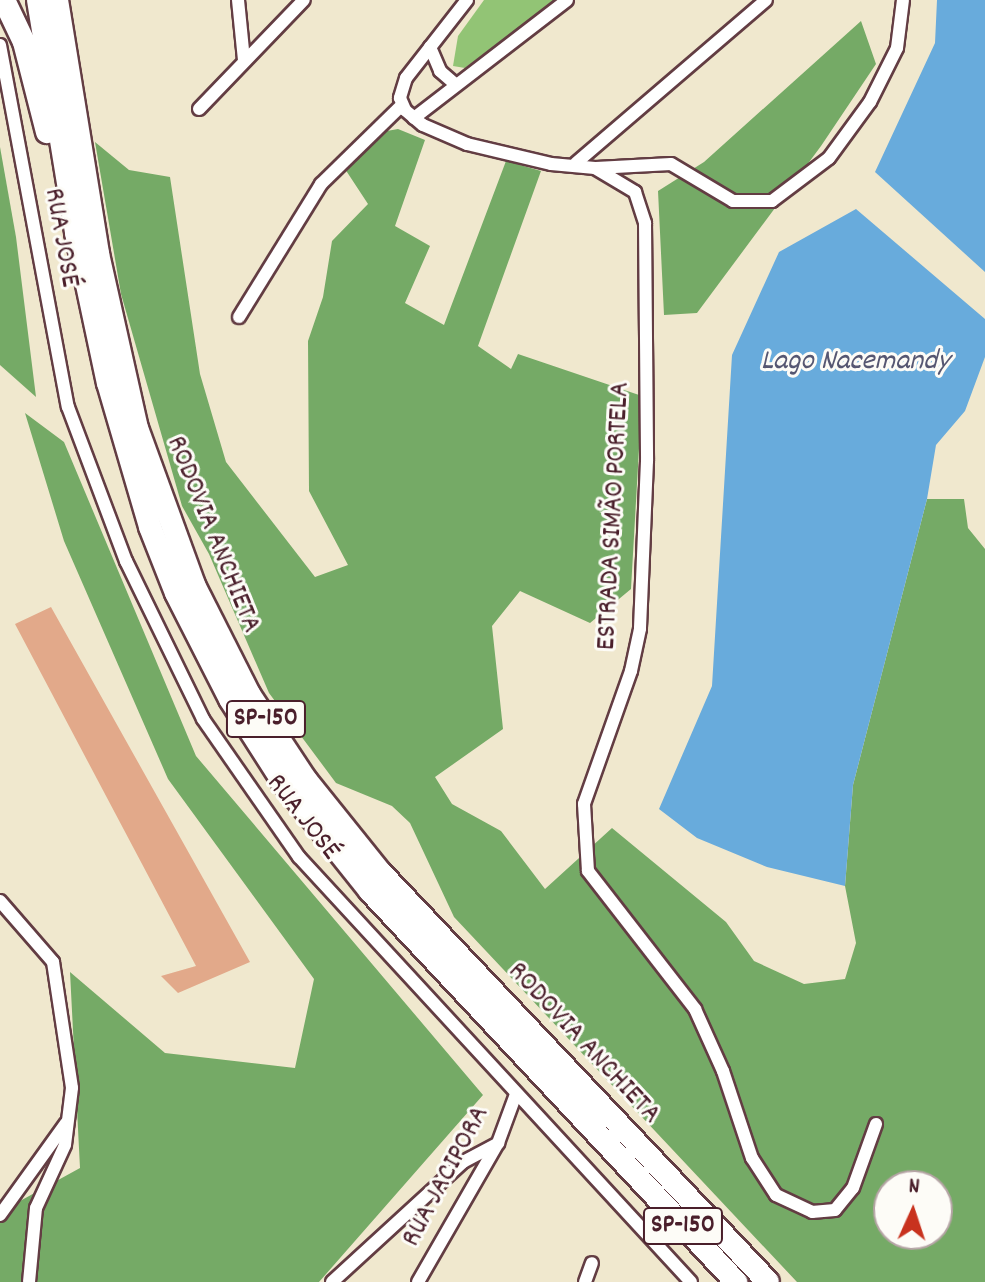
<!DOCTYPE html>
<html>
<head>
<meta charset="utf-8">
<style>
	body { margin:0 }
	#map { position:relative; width:985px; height:1282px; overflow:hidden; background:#f0e8ce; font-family:Dekko,sans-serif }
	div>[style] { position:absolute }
	.green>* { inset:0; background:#92c475 }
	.forest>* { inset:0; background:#75aa66 }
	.water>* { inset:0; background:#68abdc }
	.building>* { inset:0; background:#e2a98a }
	.roads { filter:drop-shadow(2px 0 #633d43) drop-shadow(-2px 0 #633d43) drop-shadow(0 2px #633d43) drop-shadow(0 -2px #633d43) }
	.minor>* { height:12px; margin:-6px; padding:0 6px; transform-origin:6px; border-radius:6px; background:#fff }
	.motorway>* { height:22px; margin:-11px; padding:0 11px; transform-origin:11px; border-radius:11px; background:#fff }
	span { translate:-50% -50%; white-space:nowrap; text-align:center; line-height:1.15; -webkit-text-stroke:6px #fdfcf7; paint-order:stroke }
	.shield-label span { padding:2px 6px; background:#fdfcf7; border:2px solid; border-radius:6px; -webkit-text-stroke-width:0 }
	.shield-label { font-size:26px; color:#4a1f2b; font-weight:700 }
	.street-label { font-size:28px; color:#4a1f2b }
	.water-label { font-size:30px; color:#565772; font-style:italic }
	.north { position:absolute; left:873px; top:1170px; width:80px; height:80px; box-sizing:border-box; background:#fdfcf7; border:2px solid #b5a4a5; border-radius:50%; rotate:3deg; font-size:22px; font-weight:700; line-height:32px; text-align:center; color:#4a1f2b }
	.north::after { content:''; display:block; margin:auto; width:28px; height:36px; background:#c8321e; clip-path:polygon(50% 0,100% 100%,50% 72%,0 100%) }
</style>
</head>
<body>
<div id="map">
	<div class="green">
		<i style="clip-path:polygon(484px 0,556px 0,465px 68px,453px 66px,458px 36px)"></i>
	</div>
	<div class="forest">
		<i style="clip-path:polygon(861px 21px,876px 64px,821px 146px,697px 313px,664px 315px,658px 191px,704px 162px)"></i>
		<i style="clip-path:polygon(evenodd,398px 129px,425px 140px,395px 226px,430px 246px,405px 303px,444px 325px,506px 161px,541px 171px,478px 346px,511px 369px,518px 354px,642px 396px,631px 589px,590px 623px,520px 591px,492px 626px,503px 729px,435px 777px,452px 804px,501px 831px,545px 889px,612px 828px,726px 922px,754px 961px,804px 984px,845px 979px,856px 943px,845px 886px,853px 785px,927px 499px,964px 499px,968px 528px,985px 549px,985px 1282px,797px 1282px,454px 917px,410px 823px,392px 806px,336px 783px,269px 693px,209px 554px,182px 506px,121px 294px,95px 142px,129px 170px,170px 177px,200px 374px,226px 462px,315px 577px,348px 565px,309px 491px,308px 341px,323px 297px,332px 241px,368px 204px,345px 169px,381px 132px,398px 129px,889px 1186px,937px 1186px,937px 1234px,889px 1234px,889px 1186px)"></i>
		<i style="clip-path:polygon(0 147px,16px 237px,36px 397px,0 365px)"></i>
		<i style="clip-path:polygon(25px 413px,64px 442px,196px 756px,483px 1095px,319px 1282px,0 1282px,0 1212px,80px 1168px,70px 972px,165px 1053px,295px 1068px,314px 979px,168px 779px,64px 541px)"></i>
	</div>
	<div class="water">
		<i style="clip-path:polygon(937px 0,985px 0,985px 272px,875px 172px,935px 43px)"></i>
		<i style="clip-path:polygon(856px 209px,985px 319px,985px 357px,965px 411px,936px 445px,927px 499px,853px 785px,845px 886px,767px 867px,697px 838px,659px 809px,712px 686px,732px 355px,779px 252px)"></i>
	</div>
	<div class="building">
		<i style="clip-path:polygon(51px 607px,250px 962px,178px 993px,161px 976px,196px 966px,15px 624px)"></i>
	</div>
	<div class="roads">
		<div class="minor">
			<i style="left:238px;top:0;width:60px;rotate:84.3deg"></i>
			<i style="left:467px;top:0;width:99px;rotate:128deg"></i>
			<i style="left:406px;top:78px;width:21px;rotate:107deg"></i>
			<i style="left:400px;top:98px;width:13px;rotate:67deg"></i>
			<i style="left:405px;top:110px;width:23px;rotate:40deg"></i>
			<i style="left:423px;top:125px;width:48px;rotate:23.4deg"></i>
			<i style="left:467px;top:144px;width:86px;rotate:13.4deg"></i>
			<i style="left:551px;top:164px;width:44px;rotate:5.2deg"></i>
			<i style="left:595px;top:168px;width:47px;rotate:31deg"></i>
			<i style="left:635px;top:192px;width:33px;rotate:72deg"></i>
			<i style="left:645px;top:223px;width:238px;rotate:89.5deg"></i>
			<i style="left:647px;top:461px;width:168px;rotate:92.4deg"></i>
			<i style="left:640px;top:629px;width:43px;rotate:102.1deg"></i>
			<i style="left:631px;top:671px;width:141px;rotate:109.5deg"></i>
			<i style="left:584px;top:804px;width:67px;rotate:86.6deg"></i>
			<i style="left:588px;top:871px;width:175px;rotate:52.2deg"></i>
			<i style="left:695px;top:1009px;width:68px;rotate:65.7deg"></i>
			<i style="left:723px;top:1071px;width:92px;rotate:71.6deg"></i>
			<i style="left:752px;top:1158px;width:44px;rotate:57deg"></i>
			<i style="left:776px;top:1195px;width:40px;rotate:25deg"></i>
			<i style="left:812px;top:1212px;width:23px;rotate:-5deg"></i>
			<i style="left:835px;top:1210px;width:28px;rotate:-51deg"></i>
			<i style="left:853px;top:1188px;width:68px;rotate:-70.2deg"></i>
			<i style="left:0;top:45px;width:368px;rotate:79.4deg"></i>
			<i style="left:68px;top:407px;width:165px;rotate:69.4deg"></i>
			<i style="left:126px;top:561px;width:176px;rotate:64deg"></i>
			<i style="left:203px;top:719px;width:168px;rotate:55.2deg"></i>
			<i style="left:299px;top:857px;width:578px;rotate:47.31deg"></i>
			<i style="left:430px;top:47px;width:26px;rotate:67deg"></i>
			<i style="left:440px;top:71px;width:21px;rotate:41deg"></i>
			<i style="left:199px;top:109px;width:151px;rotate:-46.1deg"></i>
			<i style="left:414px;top:118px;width:193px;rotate:-37.6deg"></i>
			<i style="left:576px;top:163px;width:250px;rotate:-40.6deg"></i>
			<i style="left:596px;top:168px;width:75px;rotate:-3.1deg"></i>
			<i style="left:671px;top:164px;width:72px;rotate:30.8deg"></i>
			<i style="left:733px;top:201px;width:39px"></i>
			<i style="left:772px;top:201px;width:71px;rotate:-37deg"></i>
			<i style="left:829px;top:158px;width:69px;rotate:-53.8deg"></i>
			<i style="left:870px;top:102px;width:60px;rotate:-63.4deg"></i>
			<i style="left:897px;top:48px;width:48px;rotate:-82.9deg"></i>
			<i style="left:239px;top:317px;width:156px;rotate:-58.3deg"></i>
			<i style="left:321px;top:184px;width:112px;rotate:-44.3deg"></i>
			<i style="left:0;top:901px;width:81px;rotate:49deg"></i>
			<i style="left:53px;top:962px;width:127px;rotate:81.4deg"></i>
			<i style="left:72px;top:1088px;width:57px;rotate:97deg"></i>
			<i style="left:65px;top:1145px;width:69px;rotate:114.7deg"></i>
			<i style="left:36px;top:1208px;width:74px;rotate:95.4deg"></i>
			<i style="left:0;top:1215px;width:113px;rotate:-54.3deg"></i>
			<i style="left:332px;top:1282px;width:178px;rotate:-42.5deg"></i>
			<i style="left:463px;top:1162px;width:40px;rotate:-28deg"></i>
			<i style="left:418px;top:1282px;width:160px;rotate:-60.1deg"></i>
			<i style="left:498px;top:1143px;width:52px;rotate:-69.8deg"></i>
			<i style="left:585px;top:1282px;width:20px;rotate:-70deg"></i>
		</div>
		<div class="motorway">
			<i style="left:4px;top:0;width:47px;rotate:64.5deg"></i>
			<i style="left:24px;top:42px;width:93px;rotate:75.7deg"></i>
			<i style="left:38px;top:0;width:236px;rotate:80.7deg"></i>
			<i style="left:76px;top:233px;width:153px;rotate:78deg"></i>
			<i style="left:108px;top:383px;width:150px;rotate:73.7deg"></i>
			<i style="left:150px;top:527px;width:71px;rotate:68.5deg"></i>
			<i style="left:176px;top:593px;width:119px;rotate:63deg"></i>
			<i style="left:230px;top:699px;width:98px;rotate:57.4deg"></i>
			<i style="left:283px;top:782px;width:139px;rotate:51.4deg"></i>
			<i style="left:370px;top:891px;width:536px;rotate:46.89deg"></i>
			<i style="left:57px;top:0;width:257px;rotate:80.8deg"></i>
			<i style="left:98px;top:254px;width:178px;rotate:77.4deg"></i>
			<i style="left:137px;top:428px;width:167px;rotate:70deg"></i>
			<i style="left:194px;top:585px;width:122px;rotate:63.2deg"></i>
			<i style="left:249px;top:694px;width:103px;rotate:56.5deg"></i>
			<i style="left:306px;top:780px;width:118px;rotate:51.2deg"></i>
			<i style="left:380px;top:872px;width:564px;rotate:46.58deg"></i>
		</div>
	</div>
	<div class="shield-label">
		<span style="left:266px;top:719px">SP-150</span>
		<span style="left:683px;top:1226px">SP-150</span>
	</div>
	<div class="street-label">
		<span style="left:60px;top:238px;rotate:80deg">RUA JOSÉ</span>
		<span style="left:615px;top:516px;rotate:-87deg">ESTRADA SIMÃO PORTELA</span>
		<span style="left:212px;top:535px;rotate:68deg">RODOVIA ANCHIETA</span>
		<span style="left:302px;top:818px;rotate:52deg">RUA JOSÉ</span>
		<span style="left:583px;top:1044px;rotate:47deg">RODOVIA ANCHIETA</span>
		<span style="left:447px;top:1177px;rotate:-62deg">RUA JACIPORA</span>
	</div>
	<div class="water-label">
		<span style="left:855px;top:363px">Lago Nacemandy</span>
	</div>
	<div class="north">N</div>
</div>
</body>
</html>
